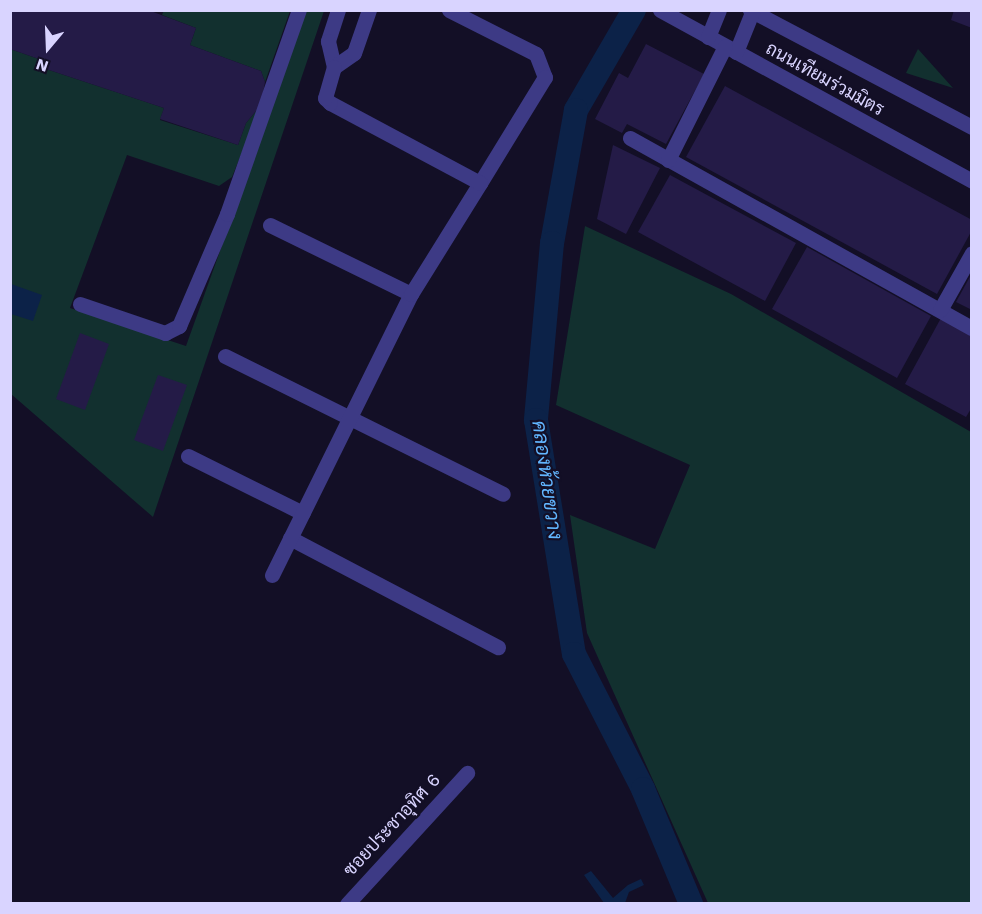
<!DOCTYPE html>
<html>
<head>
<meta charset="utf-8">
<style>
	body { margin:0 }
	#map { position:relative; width:982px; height:914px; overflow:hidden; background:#130f26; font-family:"Work Sans",Sarabun,sans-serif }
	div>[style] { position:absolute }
	.green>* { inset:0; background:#12302f }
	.water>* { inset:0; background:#0c2248 }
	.canal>* { height:24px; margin:-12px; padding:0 12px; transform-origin:12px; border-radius:12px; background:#0c2248 }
	.building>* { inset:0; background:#241b47 }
	.minor>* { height:15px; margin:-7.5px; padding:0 7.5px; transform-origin:7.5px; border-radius:7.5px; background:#3d3a85 }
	span { translate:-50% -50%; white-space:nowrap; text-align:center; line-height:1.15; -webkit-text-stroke:4.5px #130f26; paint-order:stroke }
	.street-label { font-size:18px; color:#d9d4ff }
	.water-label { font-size:20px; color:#62b6ff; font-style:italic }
	.frame { position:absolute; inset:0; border:12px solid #d9d4ff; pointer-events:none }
	.north { position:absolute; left:18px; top:18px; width:60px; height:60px; -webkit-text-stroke:4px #130f26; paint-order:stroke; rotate:199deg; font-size:16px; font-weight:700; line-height:24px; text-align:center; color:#d9d4ff }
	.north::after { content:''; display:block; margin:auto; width:21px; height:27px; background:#d9d4ff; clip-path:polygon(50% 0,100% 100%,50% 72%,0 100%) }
</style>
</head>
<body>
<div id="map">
	<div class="green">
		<i style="clip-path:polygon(164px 10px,290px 11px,265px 82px,261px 71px,190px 45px,196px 28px,162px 15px)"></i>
		<i style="clip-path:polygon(306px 11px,324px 11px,153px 517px,11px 394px,10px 49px,42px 60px,40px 67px,164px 108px,160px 120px,238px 145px,246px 123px,261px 105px,232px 177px,219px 186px,127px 155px,70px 308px,186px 346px)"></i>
		<i style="clip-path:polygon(918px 49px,953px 88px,906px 73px)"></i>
		<i style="clip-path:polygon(585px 226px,731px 294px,971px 432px,971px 903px,708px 903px,587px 633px,570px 515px,655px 549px,690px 465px,556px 405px)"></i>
	</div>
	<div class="water">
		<i style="clip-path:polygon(11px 284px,42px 295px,33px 321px,11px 314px)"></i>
		<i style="clip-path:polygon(591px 871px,613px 898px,628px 885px,641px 879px,644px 885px,629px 892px,625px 903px,604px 903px,584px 875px)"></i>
	</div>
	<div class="canal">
		<i style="left:634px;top:10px;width:116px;rotate:120.1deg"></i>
		<i style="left:576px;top:110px;width:135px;rotate:100.2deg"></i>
		<i style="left:552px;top:243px;width:178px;rotate:95.2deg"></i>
		<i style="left:536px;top:420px;width:237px;rotate:80.8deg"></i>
		<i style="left:574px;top:654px;width:152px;rotate:62.9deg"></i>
		<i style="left:643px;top:789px;width:125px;rotate:67.3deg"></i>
	</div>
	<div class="building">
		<i style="clip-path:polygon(10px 10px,148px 10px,196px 28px,190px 45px,261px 71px,265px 82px,261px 105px,246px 123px,238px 145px,160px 119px,164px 108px,40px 67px,42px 60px,10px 49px)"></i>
		<i style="clip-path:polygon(954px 10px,972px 10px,972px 28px,951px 20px)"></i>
		<i style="clip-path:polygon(646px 44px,704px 74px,666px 144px,627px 124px,622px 133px,595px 119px,619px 73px,628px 78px)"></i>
		<i style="clip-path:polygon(725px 86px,972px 220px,972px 230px,937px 294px,686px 157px)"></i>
		<i style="clip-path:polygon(613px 145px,660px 168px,626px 234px,597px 219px)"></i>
		<i style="clip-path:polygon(670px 175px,796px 243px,765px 301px,638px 232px)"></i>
		<i style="clip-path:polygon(807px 247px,931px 316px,897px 378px,772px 309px)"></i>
		<i style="clip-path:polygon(972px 273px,972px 310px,956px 302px)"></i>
		<i style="clip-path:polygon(941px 318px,972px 335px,972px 407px,966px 417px,905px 384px)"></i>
		<i style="clip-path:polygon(80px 333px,109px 344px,85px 410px,56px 399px)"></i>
		<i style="clip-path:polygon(158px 375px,187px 385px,163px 451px,134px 440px)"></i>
	</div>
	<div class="minor">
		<i style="left:338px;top:10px;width:33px;rotate:108deg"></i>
		<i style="left:328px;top:41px;width:27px;rotate:77deg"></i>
		<i style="left:334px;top:67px;width:24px;rotate:-35deg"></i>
		<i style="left:354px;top:53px;width:46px;rotate:-70.8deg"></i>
		<i style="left:449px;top:10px;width:97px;rotate:26.8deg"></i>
		<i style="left:536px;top:54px;width:25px;rotate:69deg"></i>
		<i style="left:545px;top:77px;width:124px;rotate:121.5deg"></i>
		<i style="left:660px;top:10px;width:356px;rotate:28.7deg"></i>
		<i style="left:750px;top:10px;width:251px;rotate:27.8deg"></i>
		<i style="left:708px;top:37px;width:29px;rotate:-68deg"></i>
		<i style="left:736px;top:52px;width:45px;rotate:-68deg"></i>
		<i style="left:630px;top:138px;width:391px;rotate:29.1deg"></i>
		<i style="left:668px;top:160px;width:127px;rotate:-63.4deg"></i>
		<i style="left:270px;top:225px;width:157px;rotate:26.1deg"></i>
		<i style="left:80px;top:304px;width:90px;rotate:18.8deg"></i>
		<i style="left:165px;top:333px;width:16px;rotate:-27deg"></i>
		<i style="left:179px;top:326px;width:122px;rotate:-66.8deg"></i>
		<i style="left:227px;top:214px;width:216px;rotate:-70.6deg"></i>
		<i style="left:940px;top:310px;width:65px;rotate:-60.7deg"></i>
		<i style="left:225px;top:356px;width:310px;rotate:26.4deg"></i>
		<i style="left:188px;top:456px;width:128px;rotate:26.4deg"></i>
		<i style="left:290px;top:538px;width:235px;rotate:27.7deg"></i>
		<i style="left:272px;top:575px;width:313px;rotate:-63.7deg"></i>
		<i style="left:411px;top:294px;width:131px;rotate:-58.1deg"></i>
		<i style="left:480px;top:183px;width:170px;rotate:-151.9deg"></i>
		<i style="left:330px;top:103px;width:7px;rotate:-135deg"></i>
		<i style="left:325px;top:98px;width:32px;rotate:-74deg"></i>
		<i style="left:347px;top:904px;width:178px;rotate:-47.5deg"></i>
	</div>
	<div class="street-label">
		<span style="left:825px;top:79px;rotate:29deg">ถนนเทียมร่วมมิตร</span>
		<span style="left:392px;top:825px;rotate:-47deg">ซอยประชาอุทิศ 6</span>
	</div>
	<div class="water-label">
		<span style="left:547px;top:480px;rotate:82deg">คลองห้วยขวาง</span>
	</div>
	<div class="frame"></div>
	<div class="north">N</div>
</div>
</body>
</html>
